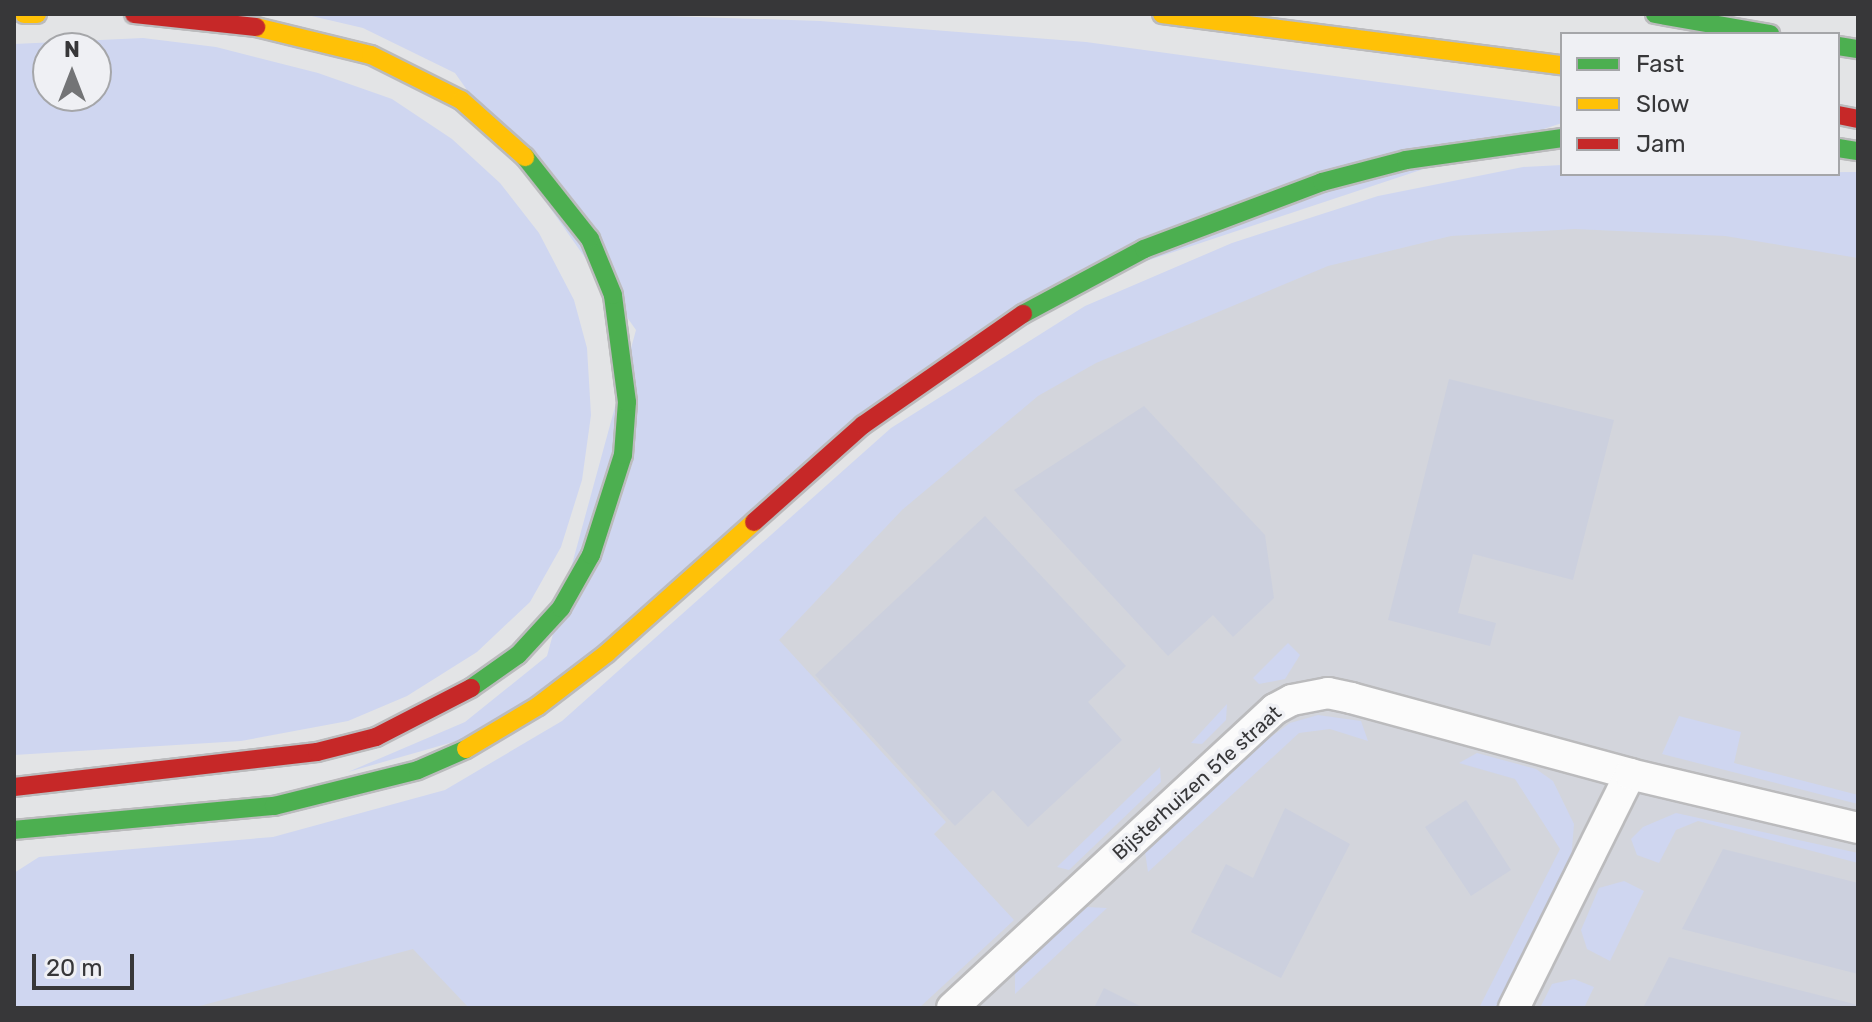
<!DOCTYPE html>
<html>
<head>
<meta charset="utf-8">
<style>
	body { margin:0 }
	#map { position:relative; width:1872px; height:1022px; overflow:hidden; background:#e3e4e6; font-family:Rubik,sans-serif }
	div>[style] { position:absolute }
	.built>* { inset:0; background:#d3d5dc }
	.green>* { inset:0; background:#cfd6f0 }
	.building>* { inset:0; background:#ccd0de }
	.roads { filter:drop-shadow(2px 0 #bbbbbd) drop-shadow(-2px 0 #bbbbbd) drop-shadow(0 2px #bbbbbd) drop-shadow(0 -2px #bbbbbd) }
	.street>* { height:30px; margin:-15px; padding:0 15px; transform-origin:15px; border-radius:15px; background:#fbfbfb }
	.fast>* { height:18px; margin:-9px; padding:0 9px; transform-origin:9px; border-radius:9px; background:#4caf50 }
	.slow>* { height:18px; margin:-9px; padding:0 9px; transform-origin:9px; border-radius:9px; background:#ffc107 }
	.jam>* { height:18px; margin:-9px; padding:0 9px; transform-origin:9px; border-radius:9px; background:#c62828 }
	span { translate:-50% -50%; white-space:nowrap; text-align:center; line-height:1.15; -webkit-text-stroke:7px #eff0f4; paint-order:stroke }
	.street-label { font-size:20px; color:#373739 }
	.frame { position:absolute; inset:0; border:16px solid #373739; pointer-events:none }
	.legend { position:absolute; left:1560px; top:32px; width:280px; height:144px; box-sizing:border-box; background:#eff0f4; border:2px solid #a5a6a9; margin:0; padding:10px 14px; list-style:none; font-size:24px; color:#373739 }
	.legend li { display:flex; align-items:center; gap:16px; height:40px }
	.legend b { width:40px; border:2px solid #a5a6a9 }
	.north { position:absolute; left:32px; top:32px; width:80px; height:80px; box-sizing:border-box; background:#eff0f4; border:2px solid #a5a6a9; border-radius:50%; rotate:0deg; font-size:22px; font-weight:700; line-height:32px; text-align:center; color:#373739 }
	.north::after { content:''; display:block; margin:auto; width:28px; height:36px; background:#737476; clip-path:polygon(50% 0,100% 100%,50% 72%,0 100%) }
	.scale { position:absolute; left:32px; top:954px; width:102px; height:36px; box-sizing:border-box; border:4px solid #373739; border-top:0; padding-left:10px; font-size:24px; line-height:28px; white-space:nowrap; color:#373739; -webkit-text-stroke:6px #eff0f4; paint-order:stroke }
</style>
</head>
<body>
<div id="map">
	<div class="built">
		<i style="clip-path:polygon(1468px 203px,1858px 225px,1858px 1008px,89px 1008px,234px 962px,1126px 320px)"></i>
	</div>
	<div class="green">
		<i style="clip-path:polygon(303px 14px,607px 14px,820px 21px,1086px 42px,1562px 107px,1562px 123px,1038px 297px,492px 731px,348px 772px,465px 722px,547px 656px,636px 330px,455px 73px,363px 28px)"></i>
		<i style="clip-path:polygon(evenodd,143px 38px,216px 47px,318px 73px,392px 99px,452px 139px,500px 183px,539px 233px,574px 300px,587px 348px,591px 415px,582px 480px,561px 547px,530px 602px,477px 652px,407px 696px,348px 721px,241px 741px,14px 755px,14px 44px,143px 38px,48px 48px,96px 48px,96px 96px,48px 96px,48px 48px)"></i>
		<i style="clip-path:polygon(1562px 165px,1562px 174px,1858px 172px,1858px 258px,1725px 236px,1575px 229px,1451px 236px,1328px 266px,1096px 363px,1038px 396px,902px 510px,779px 640px,946px 822px,934px 834px,1014px 920px,919px 1008px,469px 1008px,413px 949px,192px 1008px,14px 1008px,14px 873px,39px 857px,273px 837px,445px 790px,562px 721px,891px 428px,1085px 306px,1232px 243px,1378px 196px,1523px 167px)"></i>
		<i style="clip-path:polygon(1288px 643px,1300px 655px,1285px 679px,1259px 684px,1253px 678px)"></i>
		<i style="clip-path:polygon(1227px 704px,1226px 720px,1202px 744px,1191px 743px)"></i>
		<i style="clip-path:polygon(1318px 715px,1361px 721px,1368px 741px,1330px 729px,1299px 733px,1148px 872px,1145px 852px,1261px 744px,1290px 723px)"></i>
		<i style="clip-path:polygon(1679px 716px,1741px 732px,1734px 763px,1858px 795px,1858px 804px,1662px 754px)"></i>
		<i style="clip-path:polygon(1477px 753px,1536px 769px,1553px 781px,1574px 824px,1571px 861px,1498px 1008px,1479px 1008px,1560px 849px,1515px 779px,1459px 763px)"></i>
		<i style="clip-path:polygon(1160px 767px,1161px 782px,1069px 870px,1057px 867px)"></i>
		<i style="clip-path:polygon(1676px 813px,1858px 853px,1858px 863px,1698px 821px,1676px 830px,1659px 863px,1637px 855px,1631px 839px,1643px 827px)"></i>
		<i style="clip-path:polygon(1624px 881px,1644px 891px,1610px 961px,1587px 949px,1581px 930px,1599px 888px)"></i>
		<i style="clip-path:polygon(1087px 907px,1107px 908px,1015px 994px,1015px 971px)"></i>
		<i style="clip-path:polygon(1574px 979px,1594px 987px,1584px 1008px,1540px 1008px,1552px 984px)"></i>
	</div>
	<div class="building">
		<i style="clip-path:polygon(1449px 379px,1614px 420px,1573px 580px,1473px 554px,1458px 613px,1496px 623px,1490px 646px,1388px 620px)"></i>
		<i style="clip-path:polygon(1144px 406px,1265px 535px,1274px 598px,1233px 637px,1213px 615px,1168px 656px,1014px 490px)"></i>
		<i style="clip-path:polygon(985px 516px,1126px 666px,1088px 702px,1122px 740px,1028px 827px,993px 790px,955px 826px,815px 675px)"></i>
		<i style="clip-path:polygon(1466px 800px,1511px 870px,1471px 896px,1425px 827px)"></i>
		<i style="clip-path:polygon(1285px 808px,1350px 844px,1281px 978px,1191px 932px,1226px 864px,1253px 878px)"></i>
		<i style="clip-path:polygon(1723px 849px,1858px 883px,1858px 974px,1682px 929px)"></i>
		<i style="clip-path:polygon(1669px 957px,1858px 1005px,1858px 1008px,1643px 1008px)"></i>
		<i style="clip-path:polygon(1104px 988px,1144px 1008px,1094px 1008px)"></i>
	</div>
	<div class="roads">
		<div class="street">
			<i style="left:952px;top:1008px;width:440px;rotate:-42.8deg"></i>
			<i style="left:1275px;top:709px;width:19px;rotate:-28deg"></i>
			<i style="left:1292px;top:700px;width:37px;rotate:-11deg"></i>
			<i style="left:1328px;top:693px;width:24px;rotate:12deg"></i>
			<i style="left:1351px;top:698px;width:289px;rotate:15.2deg"></i>
			<i style="left:1514px;top:1008px;width:261px;rotate:-63.6deg"></i>
			<i style="left:1630px;top:774px;width:234px;rotate:13.3deg"></i>
		</div>
		<div class="fast">
			<i style="left:1655px;top:14px;width:117px;rotate:9.9deg"></i>
			<i style="left:1838px;top:46px;width:20px;rotate:9deg"></i>
			<i style="left:1838px;top:148px;width:20px;rotate:9deg"></i>
			<i style="left:1023px;top:314px;width:137px;rotate:-28.2deg"></i>
			<i style="left:1144px;top:249px;width:190px;rotate:-20.6deg"></i>
			<i style="left:1322px;top:182px;width:87px;rotate:-14.7deg"></i>
			<i style="left:1406px;top:160px;width:158px;rotate:-8deg"></i>
			<i style="left:471px;top:688px;width:57px;rotate:-35.1deg"></i>
			<i style="left:518px;top:655px;width:64px;rotate:-47.5deg"></i>
			<i style="left:561px;top:608px;width:61px;rotate:-60.5deg"></i>
			<i style="left:591px;top:555px;width:105px;rotate:-72.3deg"></i>
			<i style="left:623px;top:455px;width:53px;rotate:-85.7deg"></i>
			<i style="left:627px;top:402px;width:108px;rotate:-97.5deg"></i>
			<i style="left:613px;top:295px;width:61px;rotate:-112.3deg"></i>
			<i style="left:590px;top:239px;width:105px;rotate:-128.4deg"></i>
			<i style="left:14px;top:830px;width:261px;rotate:-5.3deg"></i>
			<i style="left:274px;top:806px;width:148px;rotate:-14deg"></i>
			<i style="left:418px;top:770px;width:52px;rotate:-23.6deg"></i>
		</div>
		<div class="slow">
			<i style="left:24px;top:14px;width:13px"></i>
			<i style="left:1162px;top:14px;width:403px;rotate:7.3deg"></i>
			<i style="left:256px;top:27px;width:118px;rotate:13.7deg"></i>
			<i style="left:371px;top:55px;width:101px;rotate:26.6deg"></i>
			<i style="left:461px;top:100px;width:86px;rotate:41.7deg"></i>
			<i style="left:466px;top:749px;width:84px;rotate:-30.8deg"></i>
			<i style="left:538px;top:706px;width:87px;rotate:-37.5deg"></i>
			<i style="left:607px;top:653px;width:197px;rotate:-41.7deg"></i>
		</div>
		<div class="jam">
			<i style="left:134px;top:14px;width:123px;rotate:6.1deg"></i>
			<i style="left:1838px;top:115px;width:20px;rotate:11deg"></i>
			<i style="left:754px;top:522px;width:146px;rotate:-41.7deg"></i>
			<i style="left:863px;top:425px;width:195px;rotate:-34.8deg"></i>
			<i style="left:14px;top:787px;width:305px;rotate:-6.6deg"></i>
			<i style="left:317px;top:752px;width:61px;rotate:-14.3deg"></i>
			<i style="left:376px;top:737px;width:107px;rotate:-27.3deg"></i>
		</div>
	</div>
	<div class="street-label">
		<span style="left:1197px;top:783px;rotate:-42deg">Bijsterhuizen 51e straat</span>
	</div>
	<div class="frame"></div>
	<ul class="legend">
	<li><b style="height:10px;background:#4caf50"></b>Fast</li>
	<li><b style="height:10px;background:#ffc107"></b>Slow</li>
	<li><b style="height:10px;background:#c62828"></b>Jam</li>
	</ul>
	<div class="north">N</div>
	<div class="scale">20 m</div>
</div>
</body>
</html>
